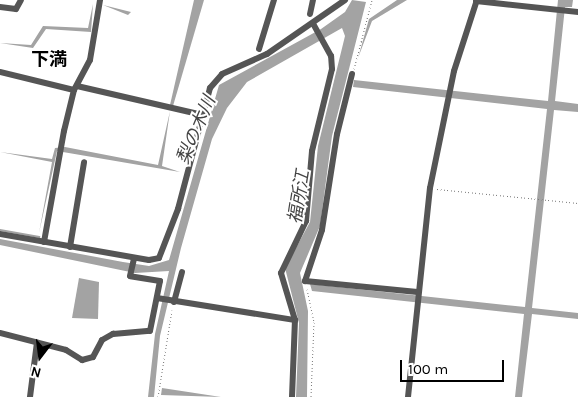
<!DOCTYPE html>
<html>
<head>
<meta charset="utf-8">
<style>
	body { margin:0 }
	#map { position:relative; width:578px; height:397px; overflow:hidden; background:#fff; font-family:Karla,"Noto Sans JP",sans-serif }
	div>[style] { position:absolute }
	.water>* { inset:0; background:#a3a3a3 }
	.stream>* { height:2px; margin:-1px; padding:0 1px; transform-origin:1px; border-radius:1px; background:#a3a3a3 }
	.path>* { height:1px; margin-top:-0.5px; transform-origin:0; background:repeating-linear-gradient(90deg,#777 0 1px,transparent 0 3.5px) }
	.street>* { height:6px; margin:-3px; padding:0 3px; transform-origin:3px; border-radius:3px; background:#555 }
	span { translate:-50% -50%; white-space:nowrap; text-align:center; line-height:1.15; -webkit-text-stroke:4px #fff; paint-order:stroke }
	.neighbourhood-label { font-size:18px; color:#000; font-weight:700 }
	.water-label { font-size:18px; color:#444; font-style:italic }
	.north { position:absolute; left:15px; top:332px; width:50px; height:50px; -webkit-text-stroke:4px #fff; paint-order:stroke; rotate:195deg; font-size:14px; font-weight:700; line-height:20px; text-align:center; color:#000 }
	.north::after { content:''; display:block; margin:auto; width:18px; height:22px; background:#000; clip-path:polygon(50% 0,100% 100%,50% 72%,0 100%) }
	.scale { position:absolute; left:400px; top:360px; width:104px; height:22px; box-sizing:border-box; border:2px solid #000; border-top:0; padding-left:6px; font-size:15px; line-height:18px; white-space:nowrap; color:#000; -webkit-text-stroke:4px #fff; paint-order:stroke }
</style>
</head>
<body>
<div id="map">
	<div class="water">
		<i style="clip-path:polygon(194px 0,204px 0,173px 106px,170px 105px)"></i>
		<i style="clip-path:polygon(352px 0,366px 2px,332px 136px,320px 226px,300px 273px,308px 311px,307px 397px,296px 397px,299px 323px,285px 268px,310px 222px,318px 146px,345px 36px,342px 28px,247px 82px,227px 108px,212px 139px,181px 248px,160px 336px,154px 397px,148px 397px,155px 334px,169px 271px,135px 273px,0 245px,0 239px,123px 262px,149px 266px,169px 260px,219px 85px,321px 29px,345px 12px)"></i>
		<i style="clip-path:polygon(397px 0,407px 0,372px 21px,358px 58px,369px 19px)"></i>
		<i style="clip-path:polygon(558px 0,573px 0,572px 7px,565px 7px,555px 101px,578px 104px,578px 112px,554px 110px,532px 308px,578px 313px,578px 319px,532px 314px,522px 397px,515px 397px,524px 314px,312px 291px,310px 284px,525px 307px,547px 109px,353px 87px,354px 80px,548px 101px)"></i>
		<i style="clip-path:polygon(93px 4px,91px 32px,46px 29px,33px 48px,0 43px,31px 45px,43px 26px,88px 28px)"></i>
		<i style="clip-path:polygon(103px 5px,131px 12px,128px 15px)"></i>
		<i style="clip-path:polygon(170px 111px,162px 166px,180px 172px,57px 151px,39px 233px,52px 162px,0 152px,52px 159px,55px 148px,65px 147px,158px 165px)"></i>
		<i style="clip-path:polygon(79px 278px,99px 282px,98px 319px,72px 318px)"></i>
		<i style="clip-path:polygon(162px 388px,221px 397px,161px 395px)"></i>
	</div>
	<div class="stream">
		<i style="left:0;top:230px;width:40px;rotate:10deg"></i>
	</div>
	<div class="path">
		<i style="left:354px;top:69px;width:71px;rotate:-75.4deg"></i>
		<i style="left:437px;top:189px;width:142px;rotate:5.7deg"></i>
		<i style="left:307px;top:289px;width:34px;rotate:78deg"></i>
		<i style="left:314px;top:322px;width:75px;rotate:92.3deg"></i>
		<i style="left:158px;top:397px;width:88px;rotate:-80.9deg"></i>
	</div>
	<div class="street">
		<i style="left:476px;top:1px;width:103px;rotate:6.2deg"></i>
		<i style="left:0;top:7px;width:16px;rotate:7deg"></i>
		<i style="left:16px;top:9px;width:10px;rotate:-61deg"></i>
		<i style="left:310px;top:14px;width:14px;rotate:-78deg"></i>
		<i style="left:259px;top:49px;width:51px;rotate:-73deg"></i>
		<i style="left:0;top:72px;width:76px;rotate:13.7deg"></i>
		<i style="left:352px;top:74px;width:62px;rotate:104deg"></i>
		<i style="left:337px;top:134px;width:97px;rotate:98.9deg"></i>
		<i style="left:322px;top:230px;width:54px;rotate:108.4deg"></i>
		<i style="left:305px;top:281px;width:113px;rotate:5.6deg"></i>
		<i style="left:77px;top:86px;width:129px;rotate:13deg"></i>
		<i style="left:0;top:234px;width:151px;rotate:9.9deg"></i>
		<i style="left:149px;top:260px;width:10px;rotate:-11deg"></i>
		<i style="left:159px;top:258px;width:53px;rotate:-68.8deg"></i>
		<i style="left:178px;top:209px;width:125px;rotate:-75.2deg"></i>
		<i style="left:210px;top:88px;width:18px;rotate:-49deg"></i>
		<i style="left:222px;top:74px;width:49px;rotate:-24deg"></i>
		<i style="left:267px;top:54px;width:95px;rotate:-34.7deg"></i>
		<i style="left:44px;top:242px;width:113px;rotate:-79.8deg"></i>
		<i style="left:64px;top:131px;width:42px;rotate:-76.3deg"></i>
		<i style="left:74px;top:90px;width:34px;rotate:-62deg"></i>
		<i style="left:90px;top:60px;width:61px;rotate:-80.5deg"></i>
		<i style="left:70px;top:247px;width:86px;rotate:-80.6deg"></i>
		<i style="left:157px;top:298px;width:140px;rotate:9.1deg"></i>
		<i style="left:174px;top:302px;width:31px;rotate:-75deg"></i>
		<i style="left:0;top:333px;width:68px;rotate:14.4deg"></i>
		<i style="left:66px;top:350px;width:19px;rotate:32deg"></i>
		<i style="left:82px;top:360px;width:11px;rotate:-15deg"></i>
		<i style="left:93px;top:357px;width:19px;rotate:-62deg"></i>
		<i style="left:102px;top:340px;width:13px;rotate:-29deg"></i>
		<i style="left:113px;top:334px;width:37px;rotate:-5deg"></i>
		<i style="left:150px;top:331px;width:51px;rotate:-78.7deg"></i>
		<i style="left:160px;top:281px;width:30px;rotate:-171deg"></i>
		<i style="left:130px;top:276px;width:18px;rotate:-77deg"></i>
		<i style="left:30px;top:397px;width:55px;rotate:-82.7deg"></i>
		<i style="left:292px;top:397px;width:77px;rotate:-87.8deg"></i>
		<i style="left:295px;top:320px;width:49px;rotate:-106.6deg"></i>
		<i style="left:281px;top:273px;width:58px;rotate:-64.3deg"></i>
		<i style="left:306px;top:221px;width:70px;rotate:-85.1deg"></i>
		<i style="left:312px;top:151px;width:84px;rotate:-76.3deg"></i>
		<i style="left:332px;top:69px;width:13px;rotate:-94deg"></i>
		<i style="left:331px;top:56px;width:37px;rotate:-119deg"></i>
		<i style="left:408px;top:397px;width:210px;rotate:-84deg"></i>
		<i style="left:430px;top:188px;width:119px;rotate:-78.4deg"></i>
		<i style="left:454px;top:71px;width:75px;rotate:-72.1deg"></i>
	</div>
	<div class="neighbourhood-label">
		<span style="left:49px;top:59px">下満</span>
	</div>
	<div class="water-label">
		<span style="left:196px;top:130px;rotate:-67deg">梨の木川</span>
		<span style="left:299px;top:197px;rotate:-81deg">福所江</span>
	</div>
	<div class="north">N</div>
	<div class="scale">100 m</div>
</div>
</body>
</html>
